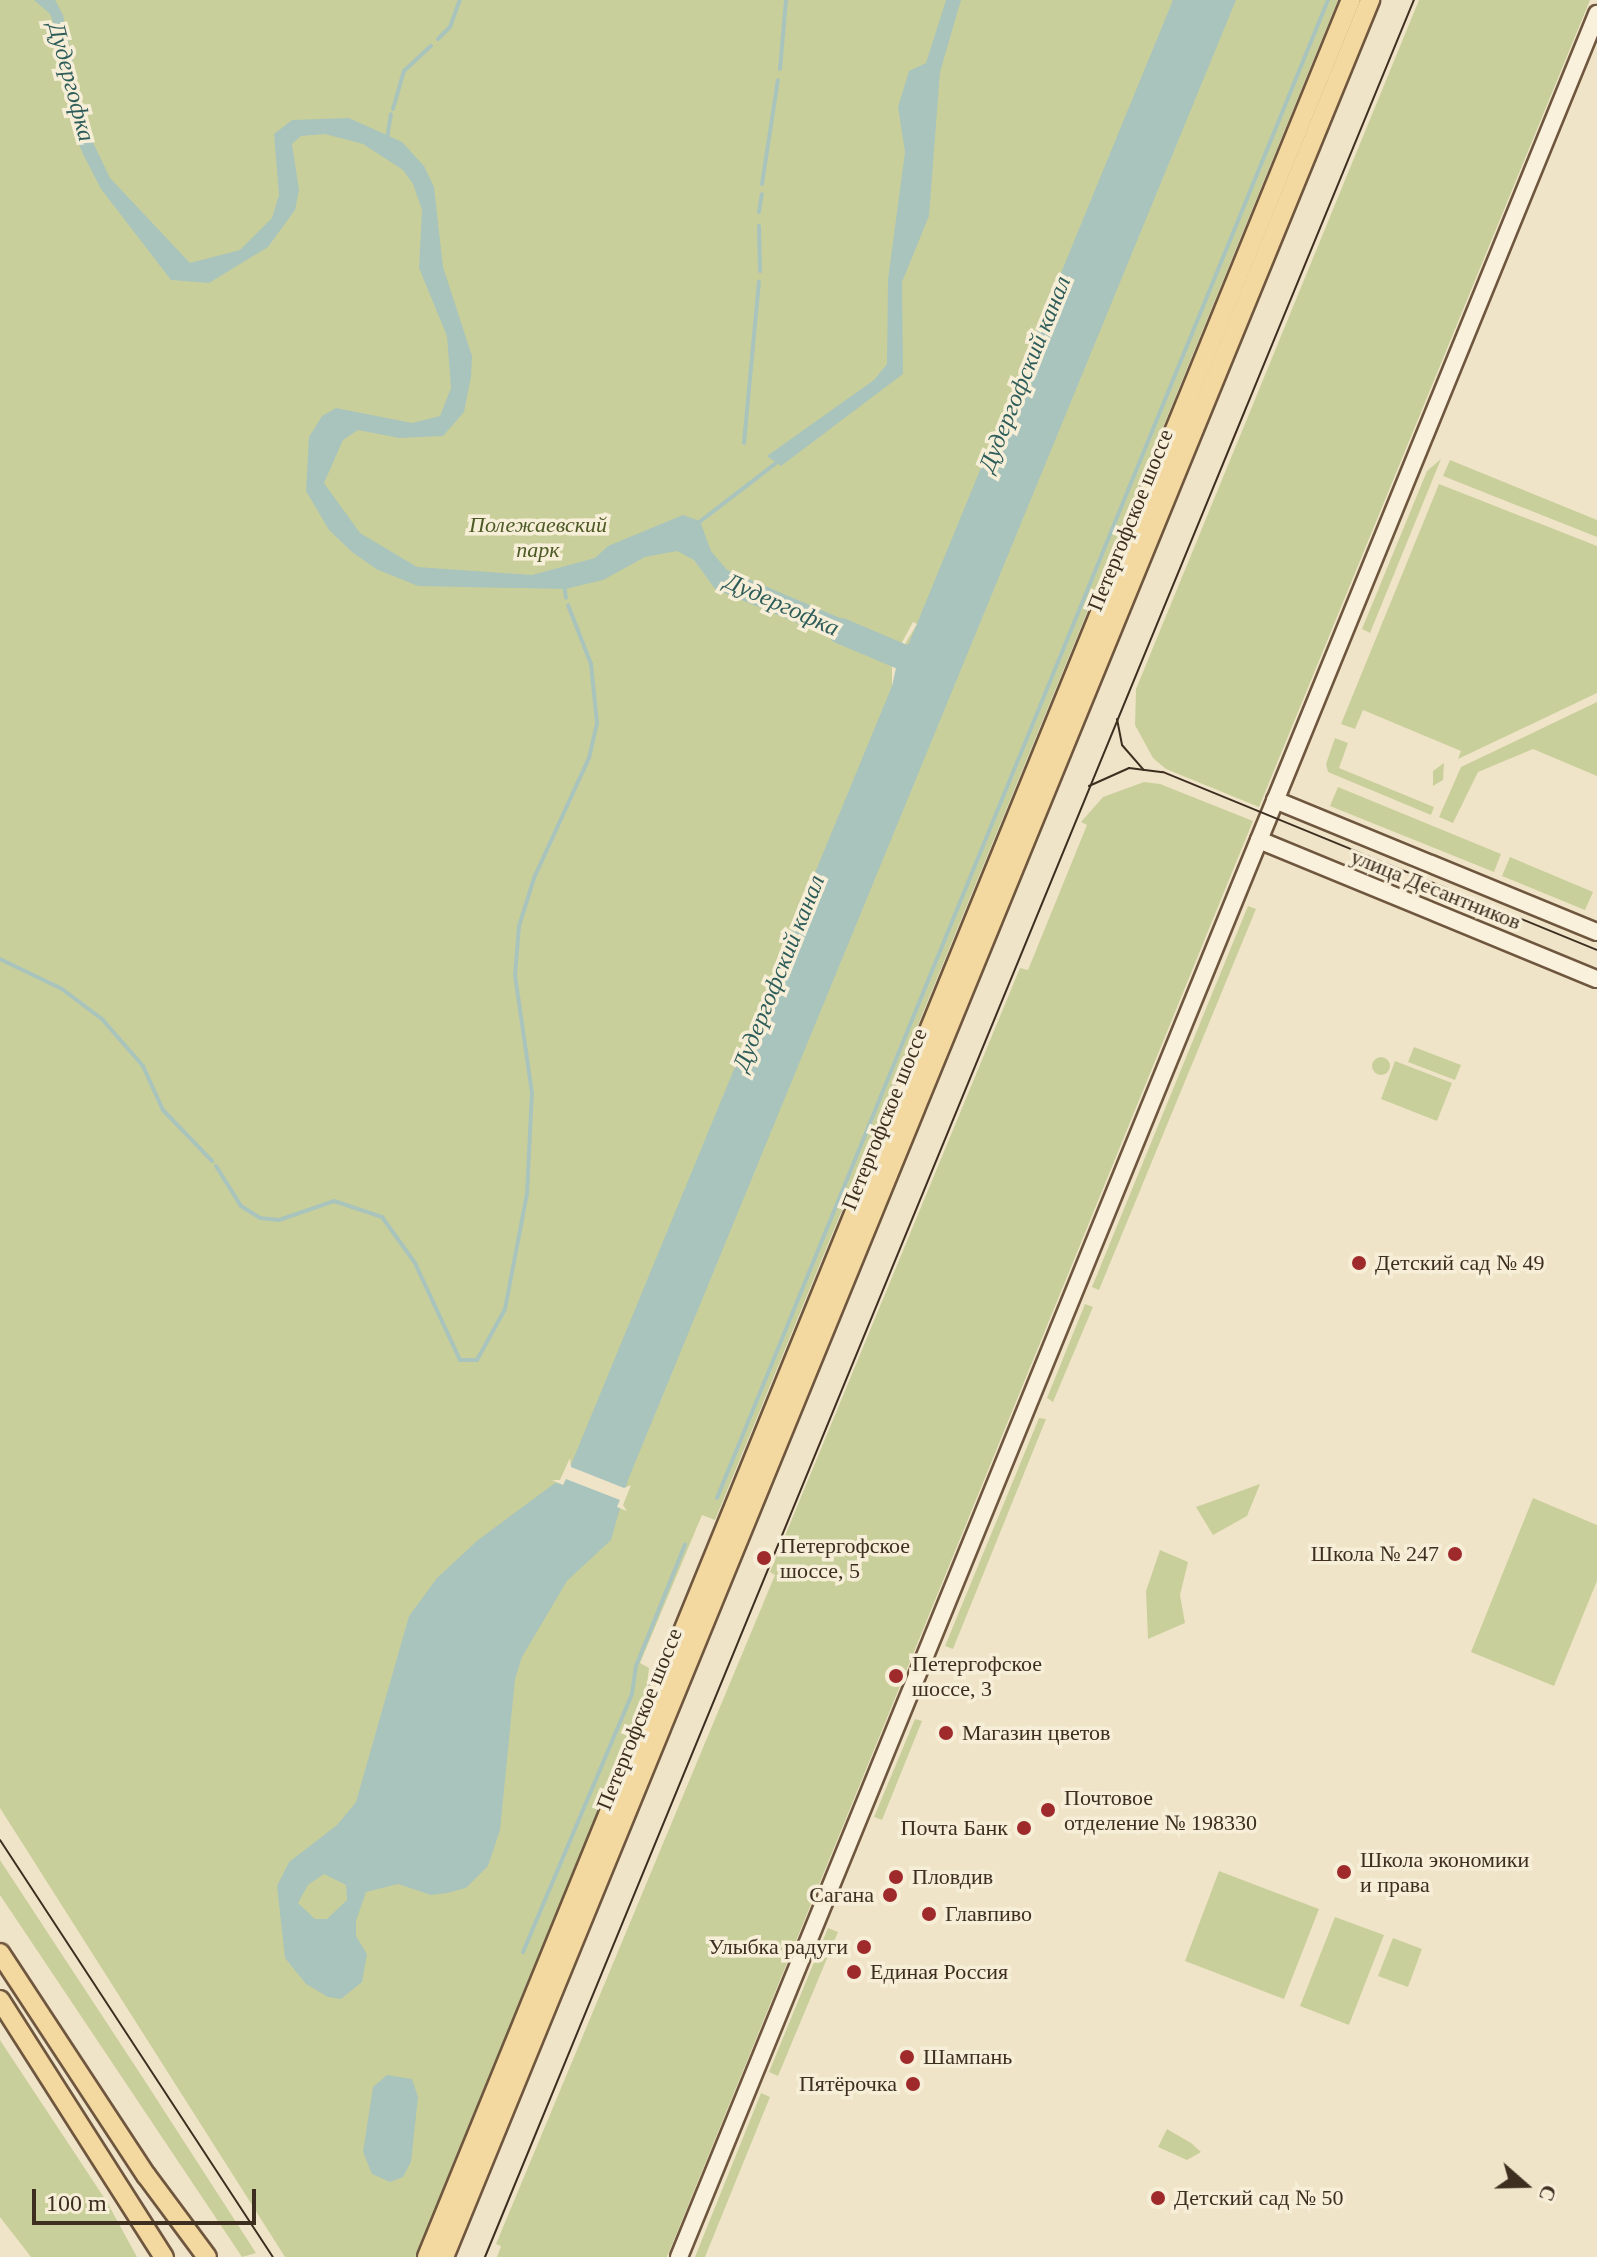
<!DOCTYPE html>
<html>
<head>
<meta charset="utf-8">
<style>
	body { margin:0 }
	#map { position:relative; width:1597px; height:2257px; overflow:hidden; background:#f0e4c8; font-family:"Times New Roman",serif }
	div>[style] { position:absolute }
	.green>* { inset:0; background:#c9cf9b }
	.round { border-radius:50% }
	.water>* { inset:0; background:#a9c4bc }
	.pier>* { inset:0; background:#f0e4c8 }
	.stream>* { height:4px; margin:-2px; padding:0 2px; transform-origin:2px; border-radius:2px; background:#a9c4bc }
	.river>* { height:26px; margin:-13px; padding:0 13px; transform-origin:13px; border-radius:13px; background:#a9c4bc }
	.roads { filter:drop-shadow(2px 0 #6f573f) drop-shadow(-2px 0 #6f573f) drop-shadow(0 2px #6f573f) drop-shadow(0 -2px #6f573f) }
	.secondary>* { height:16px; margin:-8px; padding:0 8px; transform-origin:8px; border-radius:8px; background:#faf1dc }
	.primary>* { height:18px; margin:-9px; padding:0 9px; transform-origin:9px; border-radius:9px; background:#f3d9a0 }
	.tram>* { height:2px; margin:-1px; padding:0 1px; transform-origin:1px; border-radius:1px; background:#3d2e20 }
	.dots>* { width:22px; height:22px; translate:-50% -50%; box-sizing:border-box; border:4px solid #f7eed8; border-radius:50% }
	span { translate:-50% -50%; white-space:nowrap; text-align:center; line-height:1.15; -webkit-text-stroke:7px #f7eed8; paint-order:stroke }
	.street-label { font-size:22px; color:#3d2e20 }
	.park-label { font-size:22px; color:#4d5a26; font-style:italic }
	.poi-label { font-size:22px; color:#3d2e20 }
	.left { translate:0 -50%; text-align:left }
	.right { translate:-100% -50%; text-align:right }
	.water-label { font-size:24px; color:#2f5d5a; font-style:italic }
	.north { position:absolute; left:1485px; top:2145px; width:80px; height:80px; -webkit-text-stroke:6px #f7eed8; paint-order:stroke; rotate:110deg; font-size:22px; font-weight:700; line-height:32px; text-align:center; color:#3d2e20 }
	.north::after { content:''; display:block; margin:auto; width:28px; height:36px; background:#3d2e20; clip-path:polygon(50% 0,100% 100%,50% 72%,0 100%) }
	.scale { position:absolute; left:32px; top:2189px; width:224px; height:36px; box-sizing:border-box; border:4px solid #3d2e20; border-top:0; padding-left:10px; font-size:24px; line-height:28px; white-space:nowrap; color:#3d2e20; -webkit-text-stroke:6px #f7eed8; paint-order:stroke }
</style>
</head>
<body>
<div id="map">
	<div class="green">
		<i style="clip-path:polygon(0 0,1338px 0,715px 1520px,702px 1515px,640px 1663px,649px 1668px,645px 1700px,416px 2257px,285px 2257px,0 1808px)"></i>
		<i style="clip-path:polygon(1419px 0,1590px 0,1259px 807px,1166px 769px,1153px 758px,1135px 725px,1136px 689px)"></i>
		<i style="clip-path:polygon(1441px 459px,1370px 633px,1362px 629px,1427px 471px)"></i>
		<i style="clip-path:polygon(1450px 460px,1597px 520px,1597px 537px,1443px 476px)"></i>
		<i style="clip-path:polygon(1439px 484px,1597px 546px,1597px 693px,1458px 759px,1461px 751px,1363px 710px,1355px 729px,1341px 724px)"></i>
		<i style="clip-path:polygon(1597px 702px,1597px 776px,1533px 749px,1478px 772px,1453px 823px,1439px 817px,1461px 767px)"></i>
		<i style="clip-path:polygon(1335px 738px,1348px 743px,1339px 768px,1434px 807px,1431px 815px,1328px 772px,1326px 764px)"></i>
		<i style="clip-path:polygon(1444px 763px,1443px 780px,1433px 786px,1433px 771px)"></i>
		<i style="clip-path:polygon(1144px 782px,1160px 784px,1253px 821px,667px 2257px,497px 2257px,501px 2246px,496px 2244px,775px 1575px,770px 1572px,1020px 968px,1028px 970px,1087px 825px,1081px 822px,1103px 797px)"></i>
		<i style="clip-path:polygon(1338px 787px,1501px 854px,1494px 872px,1330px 806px)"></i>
		<i style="clip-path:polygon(1510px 857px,1593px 892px,1585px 910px,1502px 876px)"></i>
		<i style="clip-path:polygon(1248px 906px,1256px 909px,1099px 1290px,1092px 1287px)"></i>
		<i style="clip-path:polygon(1414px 1047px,1461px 1065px,1455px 1080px,1408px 1062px)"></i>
		<i class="round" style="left:1372px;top:1057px;width:18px;height:18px"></i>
		<i style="clip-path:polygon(1395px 1061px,1452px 1083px,1437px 1121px,1381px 1099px)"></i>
		<i style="clip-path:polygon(1085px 1304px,1093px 1307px,1053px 1402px,1047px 1398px)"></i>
		<i style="clip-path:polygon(1039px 1418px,1046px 1419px,953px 1649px,945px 1646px)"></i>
		<i style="clip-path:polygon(1260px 1484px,1247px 1516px,1213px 1535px,1196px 1507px)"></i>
		<i style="clip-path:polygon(1533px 1498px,1597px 1525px,1597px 1581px,1554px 1686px,1471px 1652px)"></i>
		<i style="clip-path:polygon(1160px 1550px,1188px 1562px,1180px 1595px,1185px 1623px,1148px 1639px,1146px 1591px)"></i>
		<i style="clip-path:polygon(915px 1719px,922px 1721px,882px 1820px,874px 1817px)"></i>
		<i style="clip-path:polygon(0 1860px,143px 2078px,256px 2253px,242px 2257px,0 1895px)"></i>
		<i style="clip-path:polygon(1219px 1871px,1319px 1909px,1284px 1999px,1185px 1961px)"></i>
		<i style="clip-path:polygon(1335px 1917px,1384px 1935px,1349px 2025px,1300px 2006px)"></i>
		<i style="clip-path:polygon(828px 1928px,838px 1932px,778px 2076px,769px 2072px)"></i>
		<i style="clip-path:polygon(1393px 1938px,1422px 1949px,1408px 1987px,1378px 1976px)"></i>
		<i style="clip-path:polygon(0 2040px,107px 2202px,137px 2257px,31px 2257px,0 2217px)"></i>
		<i style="clip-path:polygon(761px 2093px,770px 2097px,705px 2257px,695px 2257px)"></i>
		<i style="clip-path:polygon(1167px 2129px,1191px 2143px,1201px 2152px,1187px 2160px,1158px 2147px)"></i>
	</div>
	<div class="water">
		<i style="clip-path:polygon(34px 0,55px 0,63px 15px,88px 132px,110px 178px,190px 263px,240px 250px,272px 218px,279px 195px,274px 134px,292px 120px,349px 118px,402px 142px,424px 166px,434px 187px,443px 267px,472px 356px,471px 377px,464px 412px,443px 436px,399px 438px,358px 430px,343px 440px,324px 483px,360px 533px,417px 567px,532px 575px,595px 558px,608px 546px,683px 515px,700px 521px,711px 551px,727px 570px,878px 634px,870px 653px,715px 589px,694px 560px,677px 551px,645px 557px,603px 580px,565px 589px,418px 586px,376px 569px,352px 552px,329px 530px,306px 491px,309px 437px,322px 416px,336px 408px,412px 423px,440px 416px,451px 388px,447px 336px,419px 268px,422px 210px,413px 184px,403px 170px,363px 144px,325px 134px,301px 136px,292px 144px,299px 190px,295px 210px,268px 247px,209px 283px,171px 280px,101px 189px,83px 154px,73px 129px,58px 35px,50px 14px)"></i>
		<i style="clip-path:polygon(946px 0,961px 0,940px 72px,929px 216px,902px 282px,903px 374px,781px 466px,767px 456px,874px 380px,887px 364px,888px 279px,905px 152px,898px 107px,909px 71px,926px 63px)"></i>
		<i style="clip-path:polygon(evenodd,1173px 0,1236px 0,628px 1480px,611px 1540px,567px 1581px,522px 1657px,515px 1679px,500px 1830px,488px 1866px,466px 1888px,447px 1893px,431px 1895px,398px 1884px,366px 1892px,356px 1921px,356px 1936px,367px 1954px,362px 1982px,341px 1999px,328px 1997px,306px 1984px,285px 1958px,277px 1886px,289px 1862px,337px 1825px,356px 1802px,409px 1616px,437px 1578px,478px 1540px,555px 1483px,563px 1484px,892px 686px,899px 654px,909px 643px,1173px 0,324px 1874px,346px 1885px,347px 1900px,327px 1919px,315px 1919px,298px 1903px,308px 1885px,324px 1874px)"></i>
		<i style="clip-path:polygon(387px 2075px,412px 2079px,418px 2097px,411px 2162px,403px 2177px,390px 2182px,372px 2174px,363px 2152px,373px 2087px)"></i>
	</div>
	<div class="pier">
		<i style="clip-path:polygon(913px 622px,917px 624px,899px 654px,892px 686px,892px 661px)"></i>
		<i style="clip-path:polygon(570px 1458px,571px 1467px,624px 1488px,631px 1485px,623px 1505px,627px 1511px,617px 1507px,620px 1500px,566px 1479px,563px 1485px,552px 1480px,560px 1480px)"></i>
	</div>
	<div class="stream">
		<i style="left:438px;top:39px;width:17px;rotate:-45deg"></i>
		<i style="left:450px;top:27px;width:29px;rotate:-70deg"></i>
		<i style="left:780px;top:69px;width:69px;rotate:-85deg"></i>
		<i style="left:393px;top:109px;width:40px;rotate:-74deg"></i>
		<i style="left:404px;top:71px;width:37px;rotate:-43deg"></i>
		<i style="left:387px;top:139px;width:25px;rotate:-81deg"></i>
		<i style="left:762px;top:184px;width:105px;rotate:-81.3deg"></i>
		<i style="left:759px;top:212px;width:18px;rotate:-81deg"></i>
		<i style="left:759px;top:226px;width:45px;rotate:88.7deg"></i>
		<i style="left:744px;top:443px;width:162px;rotate:-84.7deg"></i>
		<i style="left:698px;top:523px;width:97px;rotate:-37.5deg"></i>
		<i style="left:564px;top:585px;width:13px;rotate:81deg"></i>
		<i style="left:0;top:959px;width:69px;rotate:25.8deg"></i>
		<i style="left:62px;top:989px;width:50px;rotate:36.9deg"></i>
		<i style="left:102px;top:1019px;width:62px;rotate:48.9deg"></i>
		<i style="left:143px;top:1066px;width:48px;rotate:65.6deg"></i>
		<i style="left:163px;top:1110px;width:71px;rotate:46.1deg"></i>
		<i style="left:216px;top:1166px;width:47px;rotate:58deg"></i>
		<i style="left:241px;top:1206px;width:22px;rotate:32deg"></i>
		<i style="left:260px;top:1218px;width:19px;rotate:6deg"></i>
		<i style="left:279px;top:1220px;width:58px;rotate:-19.1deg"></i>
		<i style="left:334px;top:1201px;width:51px;rotate:18.4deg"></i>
		<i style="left:382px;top:1217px;width:57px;rotate:54.3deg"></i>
		<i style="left:415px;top:1263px;width:107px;rotate:65.1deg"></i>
		<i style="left:460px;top:1360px;width:17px"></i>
		<i style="left:477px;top:1360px;width:58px;rotate:-61.2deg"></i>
		<i style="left:505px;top:1309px;width:117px;rotate:-79.2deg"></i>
		<i style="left:527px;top:1194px;width:101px;rotate:-87.2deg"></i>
		<i style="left:532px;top:1093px;width:119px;rotate:-98.2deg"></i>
		<i style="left:515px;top:975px;width:49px;rotate:-85.3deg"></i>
		<i style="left:519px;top:926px;width:50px;rotate:-72.6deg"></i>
		<i style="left:534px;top:878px;width:132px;rotate:-65.4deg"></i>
		<i style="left:589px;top:758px;width:36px;rotate:-77deg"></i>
		<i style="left:597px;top:723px;width:59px;rotate:-95.8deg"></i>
		<i style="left:591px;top:664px;width:63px;rotate:-111.3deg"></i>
		<i style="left:717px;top:1498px;width:1618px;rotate:-67.81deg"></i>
		<i style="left:523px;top:1952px;width:280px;rotate:-67.1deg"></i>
		<i style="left:632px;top:1694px;width:28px;rotate:-82deg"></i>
		<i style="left:636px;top:1666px;width:131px;rotate:-68deg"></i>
	</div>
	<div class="river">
		<i style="left:841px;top:631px;width:98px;rotate:22.9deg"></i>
	</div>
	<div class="roads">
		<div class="secondary">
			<i style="left:1275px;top:800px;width:348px;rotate:22.3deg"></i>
			<i style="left:1259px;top:840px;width:365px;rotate:22.4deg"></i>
			<i style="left:679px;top:2257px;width:2424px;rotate:-67.74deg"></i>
		</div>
		<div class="primary">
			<i style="left:0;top:1953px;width:266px;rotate:56.7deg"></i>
			<i style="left:146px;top:2175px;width:102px;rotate:53.4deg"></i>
			<i style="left:0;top:2000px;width:305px;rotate:57.5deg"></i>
			<i style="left:427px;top:2257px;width:2439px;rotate:-67.74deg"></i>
			<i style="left:444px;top:2257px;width:2440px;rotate:-67.69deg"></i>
		</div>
	</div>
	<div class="tram">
		<i style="left:1117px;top:719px;width:26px;rotate:79deg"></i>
		<i style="left:1122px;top:745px;width:33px;rotate:49deg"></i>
		<i style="left:1089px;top:786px;width:44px;rotate:-24.2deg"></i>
		<i style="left:1129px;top:768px;width:34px;rotate:7deg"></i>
		<i style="left:1163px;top:772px;width:469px;rotate:22.3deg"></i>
		<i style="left:0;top:1840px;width:498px;rotate:56.8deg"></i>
		<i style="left:485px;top:2257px;width:2441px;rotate:-67.63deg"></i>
	</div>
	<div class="dots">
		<i style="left:1359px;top:1263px;background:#9e2a2b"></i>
		<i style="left:1455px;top:1554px;background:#9e2a2b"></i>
		<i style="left:764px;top:1558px;background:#9e2a2b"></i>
		<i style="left:896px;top:1676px;background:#9e2a2b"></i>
		<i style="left:946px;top:1733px;background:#9e2a2b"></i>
		<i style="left:1048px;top:1810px;background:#9e2a2b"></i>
		<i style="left:1024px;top:1828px;background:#9e2a2b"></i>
		<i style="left:1344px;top:1872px;background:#9e2a2b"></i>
		<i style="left:896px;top:1877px;background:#9e2a2b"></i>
		<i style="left:890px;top:1895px;background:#9e2a2b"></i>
		<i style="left:929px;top:1914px;background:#9e2a2b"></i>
		<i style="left:864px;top:1947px;background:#9e2a2b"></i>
		<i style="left:854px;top:1972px;background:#9e2a2b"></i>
		<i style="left:907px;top:2057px;background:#9e2a2b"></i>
		<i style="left:913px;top:2084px;background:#9e2a2b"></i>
		<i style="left:1158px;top:2198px;background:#9e2a2b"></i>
	</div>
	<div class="street-label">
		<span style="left:1130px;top:520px;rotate:-68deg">Петергофское шоссе</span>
		<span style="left:1436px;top:889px;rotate:22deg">улица Десантников</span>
		<span style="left:884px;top:1119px;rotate:-68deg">Петергофское шоссе</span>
		<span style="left:639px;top:1719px;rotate:-68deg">Петергофское шоссе</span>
	</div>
	<div class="park-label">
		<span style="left:538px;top:537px">Полежаевский<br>парк</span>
	</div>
	<div class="poi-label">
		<span class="left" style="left:1375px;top:1263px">Детский сад № 49</span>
		<span class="left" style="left:780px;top:1558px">Петергофское<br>шоссе, 5</span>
		<span class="right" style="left:1439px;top:1554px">Школа № 247</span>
		<span class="left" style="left:912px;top:1676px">Петергофское<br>шоссе, 3</span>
		<span class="left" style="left:962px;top:1733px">Магазин цветов</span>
		<span class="left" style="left:1064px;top:1810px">Почтовое<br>отделение № 198330</span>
		<span class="right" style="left:1008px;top:1828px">Почта Банк</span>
		<span class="left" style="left:1360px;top:1872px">Школа экономики<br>и права</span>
		<span class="left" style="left:912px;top:1877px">Пловдив</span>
		<span class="right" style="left:874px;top:1895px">Сагана</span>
		<span class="left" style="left:945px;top:1914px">Главпиво</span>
		<span class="right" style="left:848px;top:1947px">Улыбка радуги</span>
		<span class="left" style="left:870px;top:1972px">Единая Россия</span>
		<span class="left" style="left:923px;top:2057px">Шампань</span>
		<span class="right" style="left:897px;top:2084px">Пятёрочка</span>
		<span class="left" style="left:1174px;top:2198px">Детский сад № 50</span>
	</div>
	<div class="water-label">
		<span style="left:71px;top:82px;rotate:75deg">Дудергофка</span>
		<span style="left:1025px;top:374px;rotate:-68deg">Дудергофский канал</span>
		<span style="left:782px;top:605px;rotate:24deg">Дудергофка</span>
		<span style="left:779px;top:973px;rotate:-68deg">Дудергофский канал</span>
	</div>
	<div class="north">С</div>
	<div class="scale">100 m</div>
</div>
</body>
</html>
